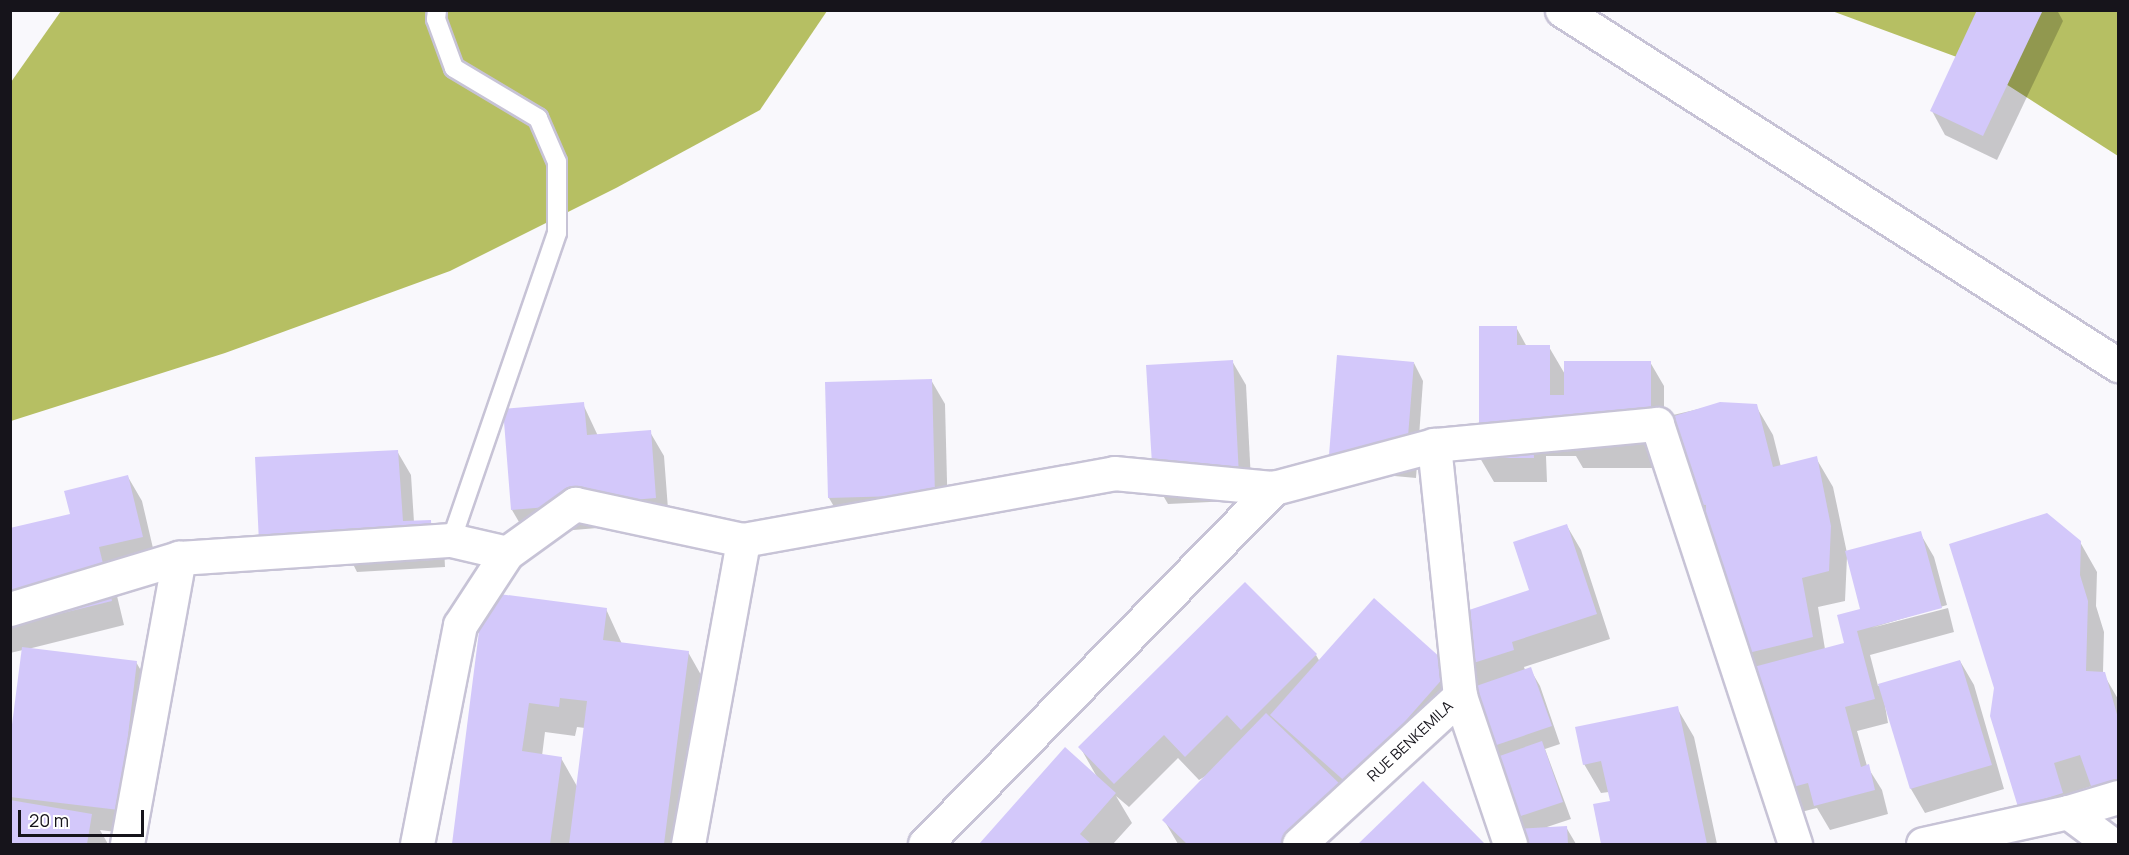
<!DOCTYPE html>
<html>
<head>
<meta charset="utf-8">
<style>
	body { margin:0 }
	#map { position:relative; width:2129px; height:855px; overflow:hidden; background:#f9f8fc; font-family:Manrope,sans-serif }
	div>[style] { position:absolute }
	.forest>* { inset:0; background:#b6bf63 }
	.shadow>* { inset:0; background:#0003 }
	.building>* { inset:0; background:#d3c8fa }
	.roads { filter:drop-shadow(2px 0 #c7c3d6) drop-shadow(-2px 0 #c7c3d6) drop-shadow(0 2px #c7c3d6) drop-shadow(0 -2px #c7c3d6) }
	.lane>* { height:18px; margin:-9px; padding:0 9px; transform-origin:9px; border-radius:9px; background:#fff }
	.street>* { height:33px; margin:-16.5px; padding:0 16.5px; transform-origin:16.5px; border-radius:16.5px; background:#fff }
	.primary>* { height:33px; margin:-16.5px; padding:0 16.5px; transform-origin:16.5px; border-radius:16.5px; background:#fff }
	span { translate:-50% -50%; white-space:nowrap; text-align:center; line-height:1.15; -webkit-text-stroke:4.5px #fff; paint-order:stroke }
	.street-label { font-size:15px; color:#16141b }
	.frame { position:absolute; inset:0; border:12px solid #16141b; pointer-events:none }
	.scale { position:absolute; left:18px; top:810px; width:126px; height:27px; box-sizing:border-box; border:3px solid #16141b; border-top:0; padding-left:8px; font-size:18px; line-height:21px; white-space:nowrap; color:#16141b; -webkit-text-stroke:4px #fff; paint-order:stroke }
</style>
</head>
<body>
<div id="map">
	<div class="forest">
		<i style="clip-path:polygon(61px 11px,827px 11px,760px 110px,616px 188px,450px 271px,225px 353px,11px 421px,11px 82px)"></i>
		<i style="clip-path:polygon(1832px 11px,2118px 11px,2118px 156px,1973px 63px)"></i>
	</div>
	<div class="shadow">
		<i style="clip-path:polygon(1979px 10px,2057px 10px,2063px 21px,1997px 160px,1945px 135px,1932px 111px)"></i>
		<i style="clip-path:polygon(1516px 327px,1527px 347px,1549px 347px,1566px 376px,1650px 362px,1664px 386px,1664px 468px,1583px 468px,1576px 456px,1546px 456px,1547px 482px,1494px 482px,1480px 458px)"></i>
		<i style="clip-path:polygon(1232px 361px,1246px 385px,1252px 500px,1168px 504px,1154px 480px)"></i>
		<i style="clip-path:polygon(1414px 363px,1423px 381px,1416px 478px,1340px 471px,1330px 454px)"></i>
		<i style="clip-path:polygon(931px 380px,945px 404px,948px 519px,843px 522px,829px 498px)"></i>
		<i style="clip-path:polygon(583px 404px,598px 436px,650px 432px,664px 456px,669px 522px,526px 534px,512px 510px)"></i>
		<i style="clip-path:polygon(evenodd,1720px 404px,1756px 406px,1773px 435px,1781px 467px,1816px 458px,1833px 487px,1847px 553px,1920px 533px,1934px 557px,1947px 605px,1871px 628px,1948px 608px,1954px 632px,1870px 655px,1878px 686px,1960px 661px,1974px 685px,2004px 789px,1925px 813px,1911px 789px,1883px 694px,1888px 723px,1857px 731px,1867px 766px,1882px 790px,1888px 814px,1830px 830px,1817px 808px,1793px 814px,1694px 503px,1673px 415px,1720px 404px,1847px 557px,1862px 610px,1846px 644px,1825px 649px,1818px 607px,1845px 601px,1847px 557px)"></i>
		<i style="clip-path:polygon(397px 451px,411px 475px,414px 522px,430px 522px,444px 546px,445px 567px,357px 572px,352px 562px)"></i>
		<i style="clip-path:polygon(128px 477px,142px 501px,156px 561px,111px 571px,124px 625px,28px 649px,136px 662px,150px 686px,132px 834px,100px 830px,108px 844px,10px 844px,10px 752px,23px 650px,10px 653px,10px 530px,72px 515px)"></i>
		<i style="clip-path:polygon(1567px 526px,1581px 550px,1610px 639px,1524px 667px,1525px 670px,1530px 669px,1540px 686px,1560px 744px,1545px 749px,1571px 819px,1547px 827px,1566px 827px,1576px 844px,1520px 844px,1462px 696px,1363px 808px,1343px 791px,1323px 844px,1178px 844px,1164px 820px,1209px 774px,1199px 780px,1178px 758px,1129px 807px,1116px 796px,1132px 823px,1113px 844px,981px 844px,1065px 749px,1097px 777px,1080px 747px,1316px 655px,1320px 662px,1451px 669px,1462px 666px,1531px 591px)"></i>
		<i style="clip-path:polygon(2080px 542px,2097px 572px,2096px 606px,2104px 632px,2103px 673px,2118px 699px,2118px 816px,2109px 815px,2092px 786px,2070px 793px,2079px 822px,2019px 806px)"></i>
		<i style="clip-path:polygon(evenodd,486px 594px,606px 609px,622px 644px,688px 652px,705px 682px,684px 844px,453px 844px,486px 594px,577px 727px,585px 728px,578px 788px,561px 758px,542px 756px,545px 732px,575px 736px,577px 727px)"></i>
		<i style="clip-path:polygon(1677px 708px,1694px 737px,1717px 844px,1603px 844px,1594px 805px,1612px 802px,1609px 792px,1601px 793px,1584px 764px)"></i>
		<i style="clip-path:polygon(1423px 783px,1483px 844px,1360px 844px)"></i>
	</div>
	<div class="building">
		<i style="clip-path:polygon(1977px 10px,2043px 10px,1983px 136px,1930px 111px)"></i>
		<i style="clip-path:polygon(1479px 326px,1517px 326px,1517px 345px,1550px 345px,1550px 395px,1564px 395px,1564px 361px,1651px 361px,1651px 444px,1568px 444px,1533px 432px,1534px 458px,1479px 458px)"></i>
		<i style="clip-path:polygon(1337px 355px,1414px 362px,1406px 461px,1329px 455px)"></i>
		<i style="clip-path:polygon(1233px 360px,1239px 476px,1153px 481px,1146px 365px)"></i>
		<i style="clip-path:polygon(932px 379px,935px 495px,828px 498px,825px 382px)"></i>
		<i style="clip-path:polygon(584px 402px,587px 435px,651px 430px,656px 498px,511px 510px,503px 409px)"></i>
		<i style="clip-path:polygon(1720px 402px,1757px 404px,1773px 467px,1817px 456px,1831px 526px,1829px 571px,1802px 578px,1813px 637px,1736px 656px,1705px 530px,1706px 505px,1693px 504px,1671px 417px)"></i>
		<i style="clip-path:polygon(398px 450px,403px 521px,431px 520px,432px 543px,259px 543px,255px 457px)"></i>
		<i style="clip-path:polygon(128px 475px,143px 537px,99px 547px,112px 601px,10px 626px,10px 528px,70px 514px,64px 491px)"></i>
		<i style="clip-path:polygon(2047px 513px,2081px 541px,2080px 575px,2088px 601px,2086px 671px,2105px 672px,2118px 718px,2118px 787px,2091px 786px,2080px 755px,2054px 763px,2063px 793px,2018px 807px,1990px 716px,1994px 688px,1949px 544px)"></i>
		<i style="clip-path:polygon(1567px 524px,1597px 614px,1512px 642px,1514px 650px,1461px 667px,1445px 618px,1529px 590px,1513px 542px)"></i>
		<i style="clip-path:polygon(1921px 531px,1942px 608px,1857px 631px,1875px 699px,1845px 707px,1861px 767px,1869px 764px,1875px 790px,1814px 806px,1808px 783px,1778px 791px,1746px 669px,1844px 643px,1837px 615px,1860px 609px,1845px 551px)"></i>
		<i style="clip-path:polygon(1245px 582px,1317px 654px,1241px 730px,1227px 715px,1185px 757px,1164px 735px,1114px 784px,1078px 747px)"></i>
		<i style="clip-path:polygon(484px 592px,607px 608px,603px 640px,689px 651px,664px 844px,569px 844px,587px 701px,560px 698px,559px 707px,529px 703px,522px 751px,562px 757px,550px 844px,452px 844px)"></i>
		<i style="clip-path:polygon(1374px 598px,1452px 668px,1349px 785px,1270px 715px)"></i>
		<i style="clip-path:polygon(22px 647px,137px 661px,119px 810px,10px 797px,10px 740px)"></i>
		<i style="clip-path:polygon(1960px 660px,1992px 765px,1910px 789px,1878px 684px)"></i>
		<i style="clip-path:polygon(1531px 667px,1552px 726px,1479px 751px,1459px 692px)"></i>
		<i style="clip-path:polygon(1678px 706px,1707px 844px,1601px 844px,1593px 804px,1610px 801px,1601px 761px,1583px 765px,1575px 727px)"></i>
		<i style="clip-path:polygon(1266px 713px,1342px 786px,1286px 844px,1187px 844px,1162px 820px)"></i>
		<i style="clip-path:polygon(1542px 741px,1563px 802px,1497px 824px,1477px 764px)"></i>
		<i style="clip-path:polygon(1065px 747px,1116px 793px,1080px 834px,1091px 844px,979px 844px)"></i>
		<i style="clip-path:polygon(1423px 781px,1485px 844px,1358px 844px)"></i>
		<i style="clip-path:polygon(10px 800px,92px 814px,87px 844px,10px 844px)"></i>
		<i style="clip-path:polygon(1567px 826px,1568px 844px,1518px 844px,1517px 829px)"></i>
	</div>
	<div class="roads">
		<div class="lane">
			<i style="left:437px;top:10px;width:9px;rotate:96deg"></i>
			<i style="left:436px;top:19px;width:52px;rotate:69.8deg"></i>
			<i style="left:454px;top:68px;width:98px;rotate:30.8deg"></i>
			<i style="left:538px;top:118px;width:48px;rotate:66.6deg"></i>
			<i style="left:557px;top:162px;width:71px;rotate:90deg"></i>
			<i style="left:557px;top:233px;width:325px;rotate:109deg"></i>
		</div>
		<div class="street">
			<i style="left:1434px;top:445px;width:252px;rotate:84.1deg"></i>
			<i style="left:1460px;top:696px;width:156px;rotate:71.3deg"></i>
			<i style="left:10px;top:609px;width:177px;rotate:-16.8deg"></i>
			<i style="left:179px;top:558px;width:273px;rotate:-3.8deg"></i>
			<i style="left:451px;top:540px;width:57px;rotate:13.1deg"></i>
			<i style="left:2068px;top:812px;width:52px;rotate:-16.7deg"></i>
			<i style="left:127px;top:844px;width:291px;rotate:-79.7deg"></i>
			<i style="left:417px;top:844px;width:223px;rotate:-78.9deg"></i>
			<i style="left:460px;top:625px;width:86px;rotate:-56.9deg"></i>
			<i style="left:507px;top:553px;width:84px;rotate:-35.8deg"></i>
			<i style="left:575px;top:504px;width:172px;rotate:12.1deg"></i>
			<i style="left:743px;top:540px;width:377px;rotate:-10.2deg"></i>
			<i style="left:1114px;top:473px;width:161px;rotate:5.4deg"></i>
			<i style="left:688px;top:844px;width:309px;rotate:-79.7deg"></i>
			<i style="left:925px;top:844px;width:499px;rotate:-45.6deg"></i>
			<i style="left:1274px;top:488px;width:166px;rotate:-15deg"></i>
			<i style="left:1434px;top:445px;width:224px;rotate:-5.4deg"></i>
			<i style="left:1657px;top:424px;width:442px;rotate:71.8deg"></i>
			<i style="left:1299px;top:844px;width:219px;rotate:-42.6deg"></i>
			<i style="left:1923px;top:844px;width:148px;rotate:-12.4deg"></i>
			<i style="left:2068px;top:812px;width:54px;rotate:36.7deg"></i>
		</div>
		<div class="primary">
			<i style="left:1562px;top:10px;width:660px;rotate:32.56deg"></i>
		</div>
	</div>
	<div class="street-label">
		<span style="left:1410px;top:741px;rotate:-43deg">RUE BENKEMILA</span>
	</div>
	<div class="frame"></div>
	<div class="scale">20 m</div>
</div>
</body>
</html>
